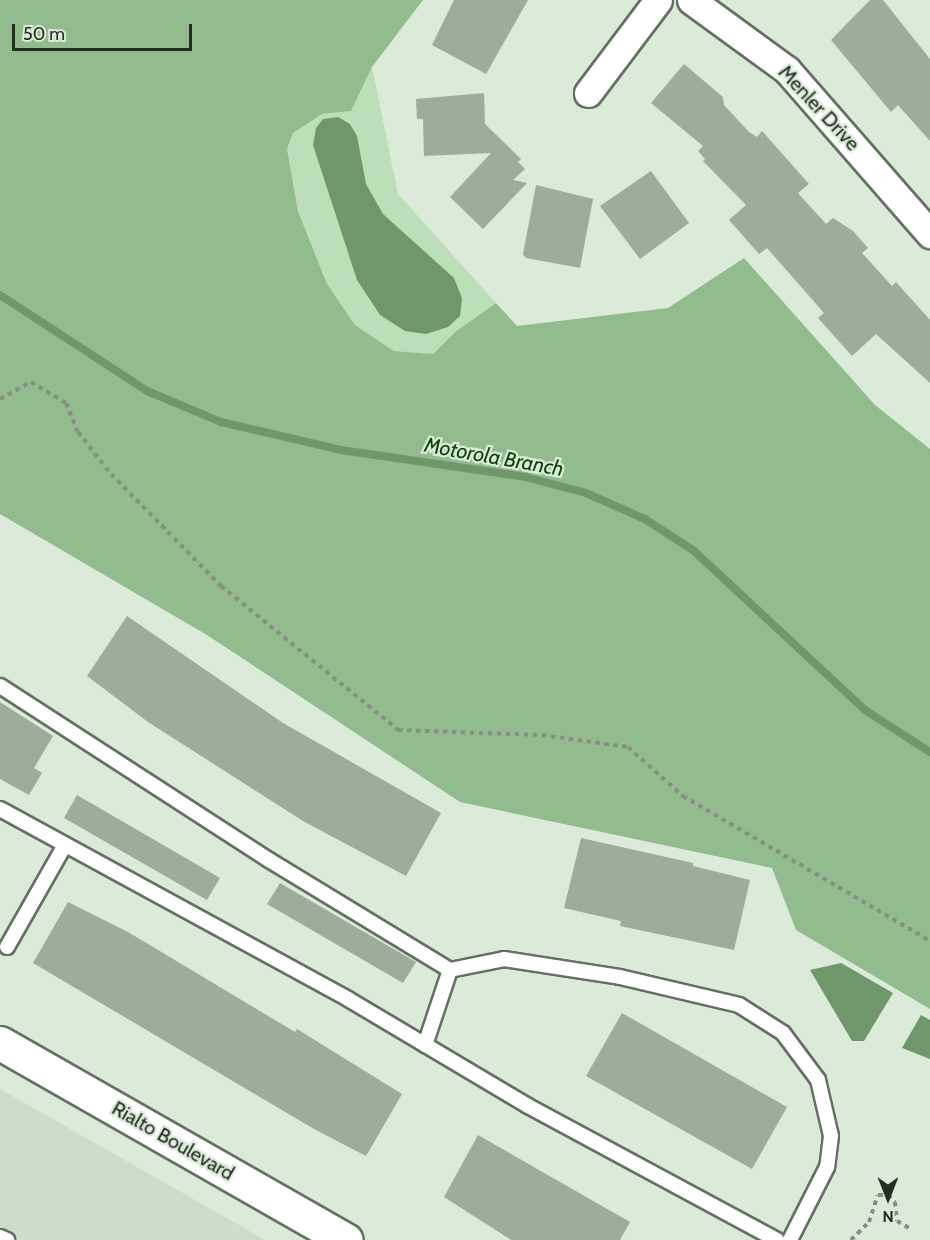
<!DOCTYPE html>
<html>
<head>
<meta charset="utf-8">
<style>
	body { margin:0 }
	#map { position:relative; width:930px; height:1240px; overflow:hidden; background:#dbead9; font-family:Cabin,sans-serif }
	div>[style] { position:absolute }
	.built>* { inset:0; background:#cbdec8 }
	.green>* { inset:0; background:#bcdeb8 }
	.forest>* { inset:0; background:#93bc8e }
	.water>* { inset:0; background:#70976b }
	.stream>* { height:8px; margin:-4px; padding:0 4px; transform-origin:4px; border-radius:4px; background:#70976b }
	.building>* { inset:0; background:#9dac9b }
	.path>* { height:4px; margin-top:-2px; transform-origin:0; background:repeating-linear-gradient(90deg,#858f83 0 4.5px,transparent 0 9px) }
	.roads { filter:drop-shadow(2px 0 #647162) drop-shadow(-2px 0 #647162) drop-shadow(0 2px #647162) drop-shadow(0 -2px #647162) }
	.service>* { height:14px; margin:-7px; padding:0 7px; transform-origin:7px; border-radius:7px; background:#fff }
	.minor>* { height:27px; margin:-13.5px; padding:0 13.5px; transform-origin:13.5px; border-radius:13.5px; background:#fff }
	.tertiary>* { height:33px; margin:-16.5px; padding:0 16.5px; transform-origin:16.5px; border-radius:16.5px; background:#fff }
	span { translate:-50% -50%; white-space:nowrap; text-align:center; line-height:1.15; -webkit-text-stroke:4.5px #dbead9; paint-order:stroke }
	.street-label { font-size:20px; color:#272d26 }
	.water-label { font-size:21px; color:#094404; font-style:italic }
	.north { position:absolute; left:858px; top:1168px; width:60px; height:60px; -webkit-text-stroke:4px #dbead9; paint-order:stroke; rotate:180deg; font-size:16px; font-weight:700; line-height:24px; text-align:center; color:#272d26 }
	.north::after { content:''; display:block; margin:auto; width:21px; height:27px; background:#272d26; clip-path:polygon(50% 0,100% 100%,50% 72%,0 100%) }
	.scale { position:absolute; left:12px; top:24px; width:180px; height:27px; box-sizing:border-box; border:3px solid #272d26; border-top:0; padding-left:8px; font-size:18px; line-height:21px; white-space:nowrap; color:#272d26; -webkit-text-stroke:4px #dbead9; paint-order:stroke }
</style>
</head>
<body>
<div id="map">
	<div class="built">
		<i style="clip-path:polygon(0 1089px,265px 1240px,0 1240px)"></i>
	</div>
	<div class="green">
		<i style="clip-path:polygon(372px 67px,398px 194px,496px 303px,455px 332px,433px 354px,394px 351px,355px 325px,327px 284px,298px 210px,287px 149px,293px 133px,322px 114px,351px 111px)"></i>
	</div>
	<div class="forest">
		<i style="clip-path:polygon(0 0,423px 0,372px 67px,351px 111px,322px 114px,293px 133px,287px 149px,298px 211px,327px 284px,355px 325px,394px 351px,433px 354px,455px 332px,496px 303px,517px 326px,668px 308px,744px 258px,875px 405px,930px 449px,930px 1009px,796px 930px,772px 868px,460px 802px,207px 635px,0 514px)"></i>
	</div>
	<div class="water">
		<i style="clip-path:polygon(338px 117px,350px 124px,357px 136px,366px 184px,383px 214px,454px 278px,462px 298px,460px 316px,448px 327px,426px 334px,405px 331px,380px 315px,357px 280px,313px 145px,316px 128px,323px 119px)"></i>
		<i style="clip-path:polygon(841px 963px,893px 993px,864px 1041px,852px 1041px,810px 970px)"></i>
		<i style="clip-path:polygon(921px 1015px,930px 1020px,930px 1059px,902px 1048px)"></i>
	</div>
	<div class="stream">
		<i style="left:0;top:295px;width:176px;rotate:33.1deg"></i>
		<i style="left:147px;top:391px;width:80px;rotate:22.7deg"></i>
		<i style="left:221px;top:422px;width:123px;rotate:13.1deg"></i>
		<i style="left:341px;top:450px;width:186px;rotate:8.3deg"></i>
		<i style="left:525px;top:477px;width:63px;rotate:14.7deg"></i>
		<i style="left:586px;top:493px;width:64px;rotate:23.8deg"></i>
		<i style="left:645px;top:519px;width:59px;rotate:33.1deg"></i>
		<i style="left:694px;top:551px;width:233px;rotate:42.9deg"></i>
		<i style="left:865px;top:710px;width:77px;rotate:32.9deg"></i>
	</div>
	<div class="building">
		<i style="clip-path:polygon(454px 0,528px 0,486px 74px,432px 45px)"></i>
		<i style="clip-path:polygon(870px 0,883px 0,930px 59px,930px 141px,898px 105px,891px 112px,831px 40px)"></i>
		<i style="clip-path:polygon(684px 64px,723px 97px,724px 105px,749px 132px,757px 137px,762px 131px,809px 184px,798px 193px,826px 224px,833px 218px,853px 231px,868px 248px,862px 253px,892px 286px,896px 282px,930px 320px,930px 383px,876px 334px,852px 356px,818px 318px,824px 313px,767px 248px,759px 254px,729px 220px,746px 205px,703px 161px,705px 159px,698px 151px,703px 146px,651px 103px)"></i>
		<i style="clip-path:polygon(484px 93px,485px 124px,521px 159px,518px 162px,525px 169px,513px 180px,527px 183px,483px 229px,450px 197px,491px 153px,424px 156px,423px 119px,417px 119px,416px 99px)"></i>
		<i style="clip-path:polygon(651px 171px,689px 223px,640px 259px,600px 206px)"></i>
		<i style="clip-path:polygon(536px 185px,593px 199px,580px 268px,526px 258px,523px 254px)"></i>
		<i style="clip-path:polygon(127px 616px,283px 723px,441px 813px,406px 876px,303px 821px,148px 722px,87px 676px)"></i>
		<i style="clip-path:polygon(0 702px,53px 736px,34px 768px,42px 773px,29px 795px,0 779px)"></i>
		<i style="clip-path:polygon(77px 795px,220px 878px,207px 900px,64px 818px)"></i>
		<i style="clip-path:polygon(581px 838px,693px 863px,693px 866px,750px 880px,734px 950px,620px 926px,621px 921px,564px 908px)"></i>
		<i style="clip-path:polygon(280px 883px,416px 962px,403px 983px,267px 904px)"></i>
		<i style="clip-path:polygon(68px 902px,128px 932px,295px 1032px,297px 1029px,402px 1094px,366px 1156px,314px 1129px,33px 963px)"></i>
		<i style="clip-path:polygon(622px 1013px,787px 1107px,752px 1169px,586px 1076px)"></i>
		<i style="clip-path:polygon(478px 1135px,630px 1222px,620px 1240px,511px 1240px,444px 1197px)"></i>
	</div>
	<div class="path">
		<i style="left:0;top:399px;width:35px;rotate:-29deg"></i>
		<i style="left:31px;top:382px;width:41px;rotate:31deg"></i>
		<i style="left:66px;top:403px;width:31px;rotate:68deg"></i>
		<i style="left:78px;top:432px;width:53px;rotate:51.8deg"></i>
		<i style="left:111px;top:474px;width:157px;rotate:45.5deg"></i>
		<i style="left:221px;top:586px;width:228px;rotate:39.1deg"></i>
		<i style="left:398px;top:730px;width:144px;rotate:2deg"></i>
		<i style="left:542px;top:735px;width:87px;rotate:7.9deg"></i>
		<i style="left:628px;top:747px;width:74px;rotate:41.7deg"></i>
		<i style="left:683px;top:796px;width:286px;rotate:30.4deg"></i>
		<i style="left:851px;top:1240px;width:25px;rotate:-45deg"></i>
		<i style="left:869px;top:1222px;width:28px;rotate:-72deg"></i>
		<i style="left:878px;top:1195px;width:10px"></i>
		<i style="left:888px;top:1195px;width:10px;rotate:45deg"></i>
		<i style="left:895px;top:1202px;width:19px;rotate:84deg"></i>
		<i style="left:897px;top:1221px;width:16px;rotate:30deg"></i>
	</div>
	<div class="roads">
		<div class="service">
			<i style="left:0;top:686px;width:320px;rotate:32.9deg"></i>
			<i style="left:269px;top:860px;width:212px;rotate:31.3deg"></i>
			<i style="left:0;top:809px;width:396px;rotate:28.6deg"></i>
			<i style="left:348px;top:999px;width:209px;rotate:30.7deg"></i>
			<i style="left:528px;top:1106px;width:283px;rotate:28.3deg"></i>
			<i style="left:7px;top:947px;width:117px;rotate:-60.4deg"></i>
			<i style="left:425px;top:1045px;width:79px;rotate:-71.6deg"></i>
			<i style="left:450px;top:970px;width:55px;rotate:-11.5deg"></i>
			<i style="left:504px;top:959px;width:117px;rotate:8.8deg"></i>
			<i style="left:620px;top:977px;width:122px;rotate:13.2deg"></i>
			<i style="left:739px;top:1005px;width:52px;rotate:32.5deg"></i>
			<i style="left:783px;top:1033px;width:59px;rotate:53.3deg"></i>
			<i style="left:818px;top:1080px;width:57px;rotate:76.9deg"></i>
			<i style="left:831px;top:1136px;width:31px;rotate:97deg"></i>
			<i style="left:827px;top:1167px;width:82px;rotate:116.9deg"></i>
			<i style="left:0;top:1237px;width:8px;rotate:23deg"></i>
		</div>
		<div class="minor">
			<i style="left:691px;top:0;width:119px;rotate:36.1deg"></i>
			<i style="left:787px;top:70px;width:218px;rotate:48.9deg"></i>
			<i style="left:588px;top:93px;width:116px;rotate:-53deg"></i>
		</div>
		<div class="tertiary">
			<i style="left:0;top:1043px;width:398px;rotate:29.7deg"></i>
		</div>
	</div>
	<div class="street-label">
		<span style="left:819px;top:108px;rotate:47deg">Menler Drive</span>
		<span style="left:173px;top:1141px;rotate:30deg">Rialto Boulevard</span>
	</div>
	<div class="water-label">
		<span style="left:494px;top:457px;rotate:10deg">Motorola Branch</span>
	</div>
	<div class="north">N</div>
	<div class="scale">50 m</div>
</div>
</body>
</html>
